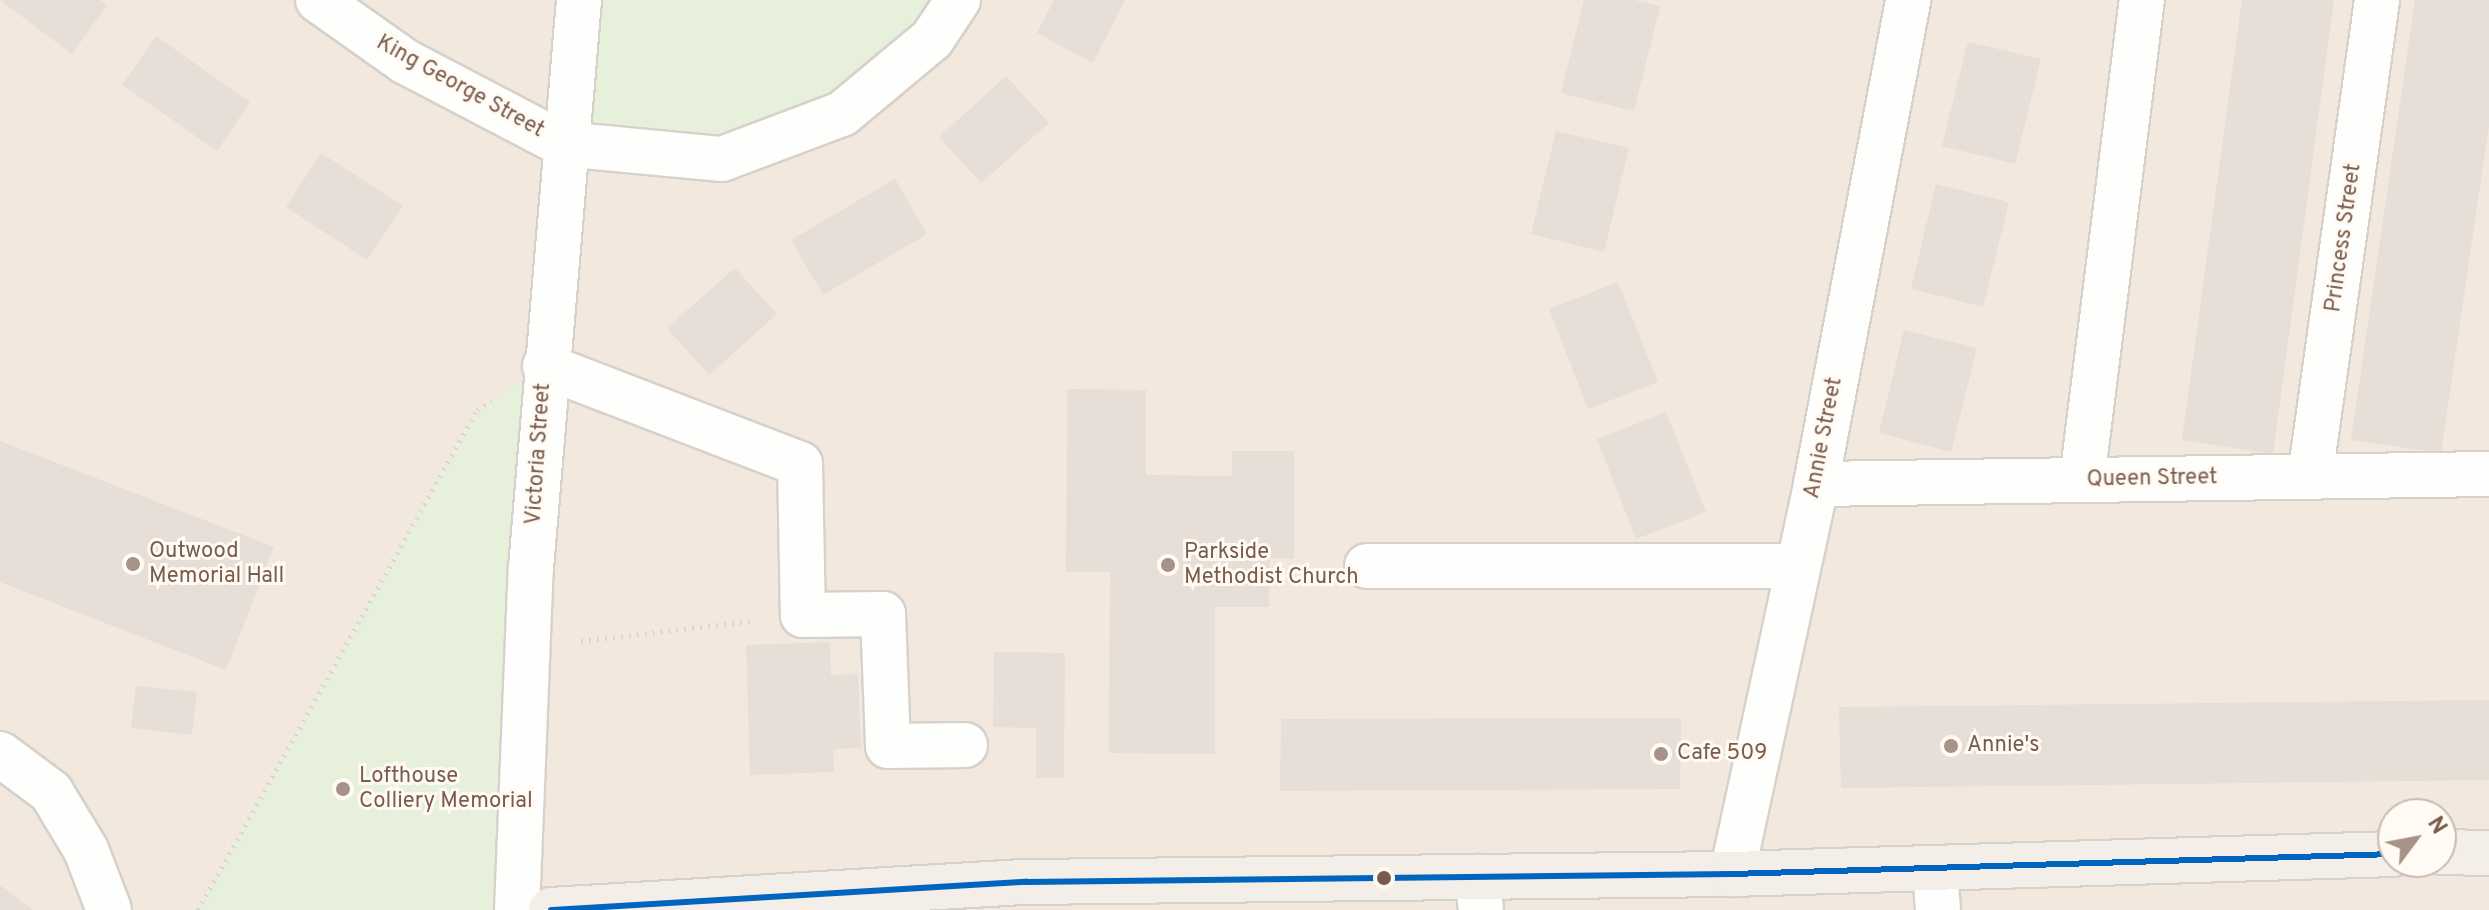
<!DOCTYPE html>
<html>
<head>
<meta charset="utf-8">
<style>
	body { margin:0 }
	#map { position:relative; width:2489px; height:910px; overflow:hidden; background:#f9f5f0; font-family:Overpass,sans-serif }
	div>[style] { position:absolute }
	.residential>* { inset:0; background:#f2e8de }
	.green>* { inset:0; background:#e7f0db }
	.building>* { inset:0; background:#e6ded7 }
	.path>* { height:5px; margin-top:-2.5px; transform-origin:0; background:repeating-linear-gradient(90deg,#dcd5d0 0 2px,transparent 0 8px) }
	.roads { filter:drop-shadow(2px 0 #d7d1cb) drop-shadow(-2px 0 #d7d1cb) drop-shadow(0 2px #d7d1cb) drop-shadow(0 -2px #d7d1cb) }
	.minor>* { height:44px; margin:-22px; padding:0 22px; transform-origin:22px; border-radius:22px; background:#fefefd }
	.major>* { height:44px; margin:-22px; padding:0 22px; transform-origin:22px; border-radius:22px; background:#f3eee8 }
	.bus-1>* { height:6px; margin:-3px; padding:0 3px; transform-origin:3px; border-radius:3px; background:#0065bd }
	.dots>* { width:22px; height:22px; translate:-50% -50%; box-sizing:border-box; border:4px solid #fffaf3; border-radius:50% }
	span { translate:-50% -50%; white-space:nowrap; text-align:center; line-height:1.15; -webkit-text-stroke:6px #fffaf3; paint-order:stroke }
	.street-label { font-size:22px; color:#7a5c4d }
	.poi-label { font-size:22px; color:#7a5c4d }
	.left { translate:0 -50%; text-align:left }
	.north { position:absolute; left:2377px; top:798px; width:80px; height:80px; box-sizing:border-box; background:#fffaf3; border:2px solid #cabbb1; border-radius:50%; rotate:58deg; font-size:22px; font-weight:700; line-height:32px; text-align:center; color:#7a5c4d }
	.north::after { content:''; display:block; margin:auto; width:28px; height:36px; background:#a69286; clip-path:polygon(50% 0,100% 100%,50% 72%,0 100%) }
</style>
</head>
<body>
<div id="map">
	<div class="residential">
		<i style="clip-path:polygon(evenodd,0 0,2489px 0,2489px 910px,517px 910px,477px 410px,198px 910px,0 910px,0 0,2393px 814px,2441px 814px,2441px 862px,2393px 862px,2393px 814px)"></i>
	</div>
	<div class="green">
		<i style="clip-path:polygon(579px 0,958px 0,932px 39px,722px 159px,563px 144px)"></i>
		<i style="clip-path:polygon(545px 366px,517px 910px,198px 910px,477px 410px)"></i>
	</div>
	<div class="building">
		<i style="clip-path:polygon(0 0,100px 0,107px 5px,72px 54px)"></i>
		<i style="clip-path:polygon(1054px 0,1125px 0,1093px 63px,1037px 33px)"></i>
		<i style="clip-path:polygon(1584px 0,1634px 0,1660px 6px,1634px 111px,1561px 93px)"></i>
		<i style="clip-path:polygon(2242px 0,2334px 0,2273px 454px,2182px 440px)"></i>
		<i style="clip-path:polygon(2415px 0,2489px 0,2489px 125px,2441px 453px,2351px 440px)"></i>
		<i style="clip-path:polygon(156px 36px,250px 102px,217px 151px,122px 85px)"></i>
		<i style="clip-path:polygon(1968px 42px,2041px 59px,2015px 164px,1942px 146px)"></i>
		<i style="clip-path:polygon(1006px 76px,1049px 123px,981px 183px,939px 137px)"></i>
		<i style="clip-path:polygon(1556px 131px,1629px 148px,1604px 252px,1531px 234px)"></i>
		<i style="clip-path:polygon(321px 153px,403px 206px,367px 260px,286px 207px)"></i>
		<i style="clip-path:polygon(895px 179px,927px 234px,823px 295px,791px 240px)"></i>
		<i style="clip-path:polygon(1936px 184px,2009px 202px,1983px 307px,1911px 289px)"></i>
		<i style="clip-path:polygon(735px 268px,777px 314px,709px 375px,667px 328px)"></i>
		<i style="clip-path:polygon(1618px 282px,1658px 382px,1588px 409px,1549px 309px)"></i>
		<i style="clip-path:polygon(1904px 330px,1977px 348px,1951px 452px,1879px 433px)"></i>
		<i style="clip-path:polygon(1067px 389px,1146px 390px,1146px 475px,1232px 476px,1232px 451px,1294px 451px,1294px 559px,1270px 558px,1269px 607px,1215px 607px,1215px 754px,1109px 753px,1110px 572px,1066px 572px)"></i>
		<i style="clip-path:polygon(1666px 412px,1706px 512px,1636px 539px,1597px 439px)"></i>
		<i style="clip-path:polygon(0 441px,274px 547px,226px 670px,0 582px)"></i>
		<i style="clip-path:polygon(830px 642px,831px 675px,858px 674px,861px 748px,833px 749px,834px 772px,750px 775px,746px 645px)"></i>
		<i style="clip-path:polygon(994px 652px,1065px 653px,1064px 778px,1036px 778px,1036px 728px,993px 727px)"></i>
		<i style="clip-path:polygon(136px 686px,197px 692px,192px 735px,131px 728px)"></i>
		<i style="clip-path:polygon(2489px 700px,2489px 780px,1841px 788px,1839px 707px)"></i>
		<i style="clip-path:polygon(1681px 718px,1680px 789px,1280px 791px,1281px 719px)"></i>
		<i style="clip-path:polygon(0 885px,33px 910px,0 910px)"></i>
	</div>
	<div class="path">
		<i style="left:581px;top:641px;width:170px;rotate:-6.7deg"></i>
		<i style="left:198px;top:910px;width:573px;rotate:-60.84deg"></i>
		<i style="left:477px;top:410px;width:17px;rotate:-33deg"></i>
	</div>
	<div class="roads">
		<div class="minor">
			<i style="left:318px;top:0;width:108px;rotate:35.2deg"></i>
			<i style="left:406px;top:62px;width:177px;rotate:27.6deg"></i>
			<i style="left:563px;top:144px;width:160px;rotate:5.4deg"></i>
			<i style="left:722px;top:159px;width:128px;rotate:-20.6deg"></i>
			<i style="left:842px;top:114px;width:117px;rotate:-39.8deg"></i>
			<i style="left:932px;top:39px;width:47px;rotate:-56.3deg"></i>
			<i style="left:545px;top:366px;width:273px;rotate:21deg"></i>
			<i style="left:800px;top:464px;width:151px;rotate:88.9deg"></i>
			<i style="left:803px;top:615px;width:80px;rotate:-0.7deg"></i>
			<i style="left:883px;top:614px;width:132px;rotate:87.8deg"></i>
			<i style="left:888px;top:746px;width:77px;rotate:-0.7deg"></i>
			<i style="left:2310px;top:477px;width:482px;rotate:-82deg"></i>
			<i style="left:2082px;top:480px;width:484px;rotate:-82.9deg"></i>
			<i style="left:1816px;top:484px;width:673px;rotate:-0.85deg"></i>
			<i style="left:1367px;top:566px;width:430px"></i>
			<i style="left:0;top:754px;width:64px;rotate:36.7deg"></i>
			<i style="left:51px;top:792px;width:68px;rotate:58.9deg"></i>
			<i style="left:86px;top:850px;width:64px;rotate:69deg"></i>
			<i style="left:1935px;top:869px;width:41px;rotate:85.8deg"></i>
			<i style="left:1732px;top:874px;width:399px;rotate:-77.8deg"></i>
			<i style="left:1816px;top:484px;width:493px;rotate:-79.2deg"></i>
			<i style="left:1477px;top:877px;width:33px;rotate:83deg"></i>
			<i style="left:517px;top:910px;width:342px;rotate:-87.7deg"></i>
			<i style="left:531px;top:568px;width:570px;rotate:-85.17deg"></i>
		</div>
		<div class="major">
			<i style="left:2441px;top:852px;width:48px;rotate:1.2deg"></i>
			<i style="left:551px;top:910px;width:476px;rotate:-3.4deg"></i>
			<i style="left:1026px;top:882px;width:706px;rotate:-0.65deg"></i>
			<i style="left:1732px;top:874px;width:661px;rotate:-1.73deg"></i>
		</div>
	</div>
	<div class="bus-1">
		<i style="left:551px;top:910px;width:476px;rotate:-3.4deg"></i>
		<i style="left:1026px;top:882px;width:706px;rotate:-0.65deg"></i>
		<i style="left:1732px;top:874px;width:661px;rotate:-1.73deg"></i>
	</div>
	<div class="dots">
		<i style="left:133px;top:564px;background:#a69286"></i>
		<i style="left:1168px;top:565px;background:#a69286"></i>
		<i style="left:1951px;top:746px;background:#a69286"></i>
		<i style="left:1661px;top:754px;background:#a69286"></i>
		<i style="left:343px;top:789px;background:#a69286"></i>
		<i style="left:1384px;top:878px;background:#7a5c4d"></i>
	</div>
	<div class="street-label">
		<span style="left:460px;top:87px;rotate:29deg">King George Street</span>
		<span style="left:2344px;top:238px;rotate:-82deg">Princess Street</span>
		<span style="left:1824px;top:438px;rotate:-79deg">Annie Street</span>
		<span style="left:539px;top:454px;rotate:-86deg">Victoria Street</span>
		<span style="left:2152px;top:479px;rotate:-1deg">Queen Street</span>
	</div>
	<div class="poi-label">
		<span class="left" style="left:149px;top:564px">Outwood<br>Memorial Hall</span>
		<span class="left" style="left:1184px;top:565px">Parkside<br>Methodist Church</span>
		<span class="left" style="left:1967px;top:746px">Annie's</span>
		<span class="left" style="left:1677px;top:754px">Cafe 509</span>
		<span class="left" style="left:359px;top:789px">Lofthouse<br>Colliery Memorial</span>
	</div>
	<div class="north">N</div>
</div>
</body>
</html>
